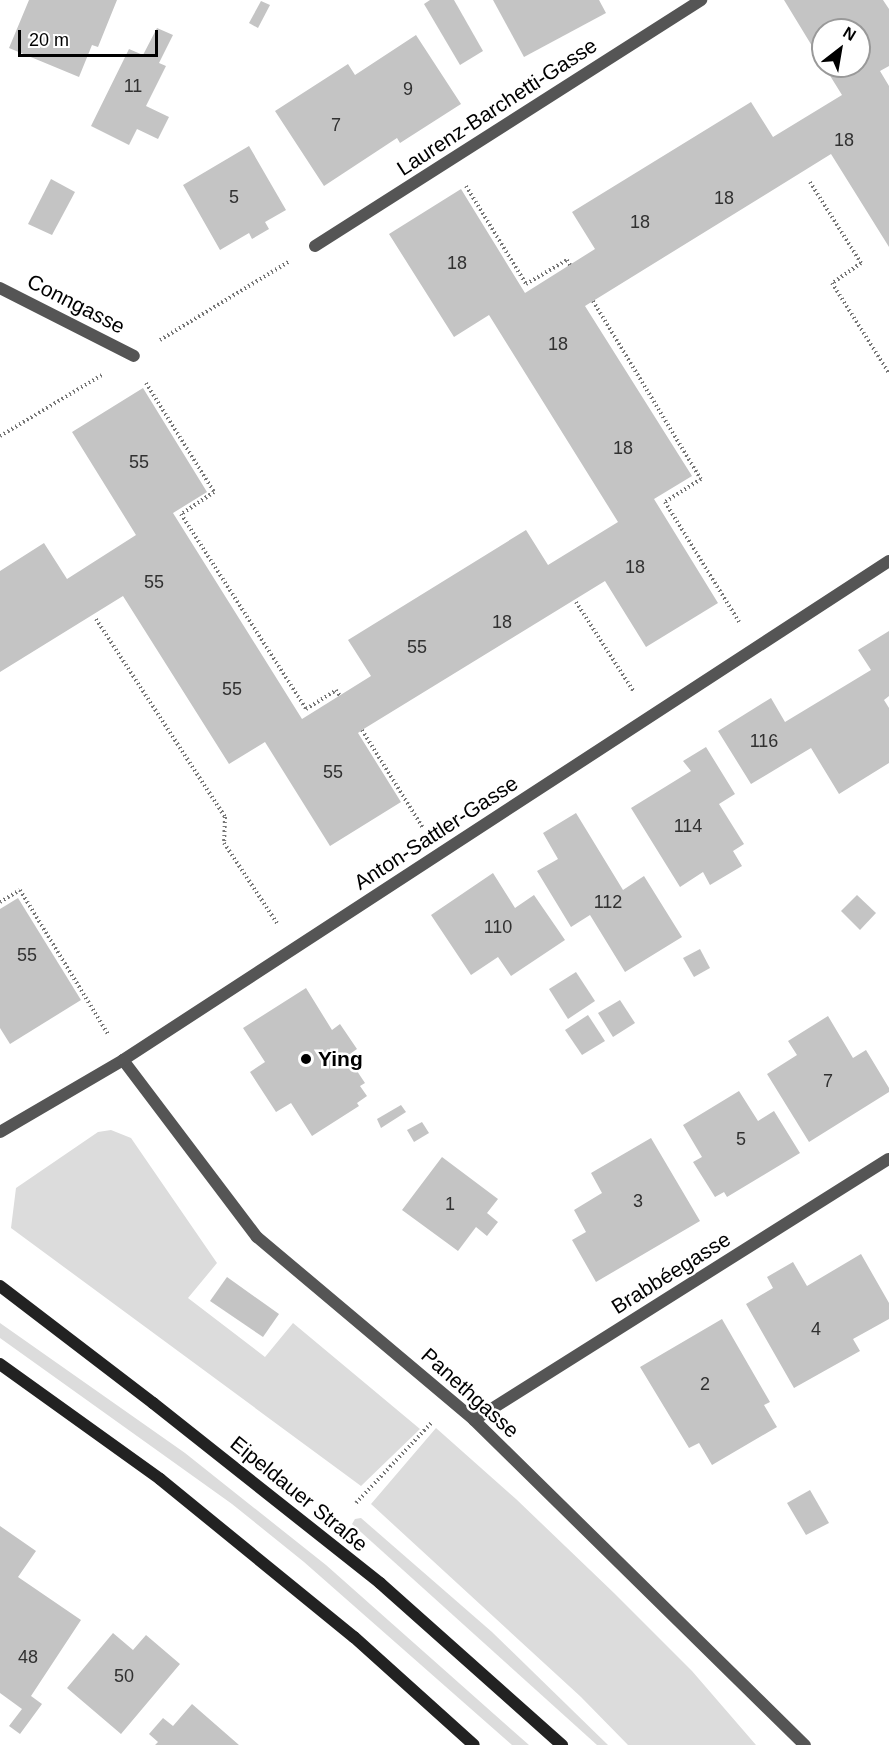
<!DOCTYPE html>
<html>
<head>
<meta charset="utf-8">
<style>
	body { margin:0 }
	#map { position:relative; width:889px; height:1745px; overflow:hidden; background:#fff; font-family:Arial,sans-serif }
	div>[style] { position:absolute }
	.green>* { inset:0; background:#dcdcdc }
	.building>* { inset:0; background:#c4c4c4 }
	.path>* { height:4px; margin-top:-2px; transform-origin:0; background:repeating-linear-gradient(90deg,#777 0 1.5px,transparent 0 4.5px) }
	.service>* { height:12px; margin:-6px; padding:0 6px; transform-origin:6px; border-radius:6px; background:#555 }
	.minor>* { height:12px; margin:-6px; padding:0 6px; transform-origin:6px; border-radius:6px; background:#555 }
	.secondary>* { height:12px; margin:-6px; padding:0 6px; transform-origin:6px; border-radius:6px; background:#222 }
	.dots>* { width:16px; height:16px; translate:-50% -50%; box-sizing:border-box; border:3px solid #fff; border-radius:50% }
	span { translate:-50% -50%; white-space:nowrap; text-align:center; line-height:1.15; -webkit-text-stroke:5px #fff; paint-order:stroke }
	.number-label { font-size:18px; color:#313131 }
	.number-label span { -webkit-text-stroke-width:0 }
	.street-label { font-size:21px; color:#000 }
	.poi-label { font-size:21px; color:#000; font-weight:700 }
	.left { translate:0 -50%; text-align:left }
	.north { position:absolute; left:811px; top:18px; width:60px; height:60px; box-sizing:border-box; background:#fff; border:2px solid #999; border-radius:50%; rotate:31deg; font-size:16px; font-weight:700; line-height:24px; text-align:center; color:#000 }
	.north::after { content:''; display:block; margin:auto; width:21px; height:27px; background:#000; clip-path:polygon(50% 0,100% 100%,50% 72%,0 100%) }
	.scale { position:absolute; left:18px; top:30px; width:140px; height:27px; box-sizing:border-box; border:3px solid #000; border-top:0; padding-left:8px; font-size:18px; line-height:21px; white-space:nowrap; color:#000; -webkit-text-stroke:4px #fff; paint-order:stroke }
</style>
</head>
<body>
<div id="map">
	<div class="green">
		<i style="clip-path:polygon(111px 1130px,131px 1138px,217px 1263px,188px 1298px,265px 1357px,293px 1323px,420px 1429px,361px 1486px,11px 1228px,16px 1188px,98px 1132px)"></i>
		<i style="clip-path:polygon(0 1323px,185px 1453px,326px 1565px,529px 1745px,512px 1745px,304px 1562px,232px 1504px,0 1338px)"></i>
		<i style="clip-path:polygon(436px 1428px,516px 1499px,614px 1593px,692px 1671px,756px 1745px,628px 1745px,581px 1697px,371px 1504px)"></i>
		<i style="clip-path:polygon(361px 1518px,492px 1632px,608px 1745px,597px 1745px,352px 1524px,355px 1519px)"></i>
	</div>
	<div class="building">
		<i style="clip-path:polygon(29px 0,117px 0,98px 47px,92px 45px,79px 77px,9px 48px)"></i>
		<i style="clip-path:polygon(430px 0,454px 0,483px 51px,460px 65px,424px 4px)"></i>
		<i style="clip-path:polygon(493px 0,599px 0,606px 13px,524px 57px)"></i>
		<i style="clip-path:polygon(784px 0,883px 0,889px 9px,889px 66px,880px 71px,889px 86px,889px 247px,831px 154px,585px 306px,692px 476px,654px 499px,718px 603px,646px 647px,605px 581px,362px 730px,358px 733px,401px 802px,330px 846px,265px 742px,229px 764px,123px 596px,0 672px,0 571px,44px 543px,67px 579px,136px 535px,72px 432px,143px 388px,207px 492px,173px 513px,302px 719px,371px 676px,348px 640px,526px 530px,548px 565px,618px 522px,489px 315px,454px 337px,389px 234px,461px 189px,525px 293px,595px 249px,572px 212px,751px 102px,773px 137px,842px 95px,824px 66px,859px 66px,859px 30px,823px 30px,823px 64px)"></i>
		<i style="clip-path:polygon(261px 1px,270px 5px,258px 28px,249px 23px)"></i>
		<i style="clip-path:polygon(157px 28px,173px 35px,159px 63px,166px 66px,146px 106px,169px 117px,158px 139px,137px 129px,129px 145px,91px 126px,129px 49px,143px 55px)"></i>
		<i style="clip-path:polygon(416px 35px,461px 104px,400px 143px,397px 138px,324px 186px,275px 111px,348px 64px,355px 75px)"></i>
		<i style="clip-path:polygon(249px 146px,286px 210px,265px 222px,269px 229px,252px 239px,249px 233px,220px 250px,183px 185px)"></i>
		<i style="clip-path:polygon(51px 179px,75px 192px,52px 235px,28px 224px)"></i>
		<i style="clip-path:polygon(889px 631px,889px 696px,884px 700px,889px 708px,889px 763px,839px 794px,811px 748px,751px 784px,718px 731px,771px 698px,785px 722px,871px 670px,858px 650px)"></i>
		<i style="clip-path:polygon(706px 747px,735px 794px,719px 804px,744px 844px,733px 851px,742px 866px,710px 885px,703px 872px,680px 887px,631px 808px,691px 771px,683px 761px)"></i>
		<i style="clip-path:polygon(576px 813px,623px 890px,644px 876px,682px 937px,625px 972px,590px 915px,571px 927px,537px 871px,558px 859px,543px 833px)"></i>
		<i style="clip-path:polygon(493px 873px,515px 908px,534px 895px,565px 940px,511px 976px,498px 957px,471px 975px,431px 915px)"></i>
		<i style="clip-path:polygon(857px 895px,876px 913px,860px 930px,841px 911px)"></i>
		<i style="clip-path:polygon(18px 898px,81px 1000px,10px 1044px,0 1028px,0 909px)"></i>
		<i style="clip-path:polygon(700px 949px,710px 968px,694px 977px,683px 958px)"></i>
		<i style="clip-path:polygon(576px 972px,595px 1001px,568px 1019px,549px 989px)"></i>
		<i style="clip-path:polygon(306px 988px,332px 1030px,340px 1024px,357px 1049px,347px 1056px,365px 1083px,360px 1086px,367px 1096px,357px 1103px,359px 1106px,312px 1136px,291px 1103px,276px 1112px,250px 1072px,265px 1062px,243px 1028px)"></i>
		<i style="clip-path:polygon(620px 1000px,635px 1023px,613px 1037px,598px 1013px)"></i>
		<i style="clip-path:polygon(588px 1015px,605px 1041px,582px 1055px,565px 1030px)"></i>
		<i style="clip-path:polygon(828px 1016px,853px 1058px,866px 1050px,889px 1088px,889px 1092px,809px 1142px,767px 1074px,797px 1055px,788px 1041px)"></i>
		<i style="clip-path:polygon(739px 1091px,758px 1121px,774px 1111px,800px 1153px,727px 1197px,724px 1192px,715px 1197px,693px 1162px,702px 1157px,683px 1125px)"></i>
		<i style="clip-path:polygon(401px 1105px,406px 1112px,381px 1128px,377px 1119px)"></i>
		<i style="clip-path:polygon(422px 1122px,429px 1133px,414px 1142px,407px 1130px)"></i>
		<i style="clip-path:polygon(651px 1138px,700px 1221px,596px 1282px,572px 1240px,586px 1232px,574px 1210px,602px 1193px,591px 1173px)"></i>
		<i style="clip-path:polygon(442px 1157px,498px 1199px,487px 1213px,498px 1222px,487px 1236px,476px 1227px,458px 1251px,402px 1210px)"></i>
		<i style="clip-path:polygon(861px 1254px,889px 1303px,889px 1319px,853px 1339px,860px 1351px,794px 1388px,746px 1304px,773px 1288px,767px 1277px,793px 1262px,807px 1286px)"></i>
		<i style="clip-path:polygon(227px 1277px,279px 1314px,263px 1337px,210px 1301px)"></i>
		<i style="clip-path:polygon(722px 1319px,770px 1402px,764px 1405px,777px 1427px,712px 1465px,699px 1443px,689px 1448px,640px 1367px)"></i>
		<i style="clip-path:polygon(810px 1490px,829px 1523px,806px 1535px,787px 1503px)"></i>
		<i style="clip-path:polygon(0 1526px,36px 1551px,18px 1577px,81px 1620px,31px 1696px,42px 1704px,20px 1734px,9px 1726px,22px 1709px,0 1693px)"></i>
		<i style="clip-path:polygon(113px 1633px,133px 1650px,146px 1635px,180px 1664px,121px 1734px,67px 1688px)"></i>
		<i style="clip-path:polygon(192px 1704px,239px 1745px,155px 1745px,158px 1742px,149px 1734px,163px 1718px,173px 1726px)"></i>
	</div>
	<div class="path">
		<i style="left:810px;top:182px;width:96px;rotate:57.8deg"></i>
		<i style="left:861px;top:263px;width:35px;rotate:145deg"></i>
		<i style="left:832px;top:283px;width:107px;rotate:57.7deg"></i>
		<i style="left:466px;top:186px;width:115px;rotate:58.5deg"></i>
		<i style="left:526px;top:284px;width:48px;rotate:-30.3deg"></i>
		<i style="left:567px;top:260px;width:6px;rotate:59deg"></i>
		<i style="left:593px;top:301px;width:208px;rotate:58.8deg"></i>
		<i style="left:701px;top:479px;width:43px;rotate:147.4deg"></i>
		<i style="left:665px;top:502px;width:141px;rotate:58.3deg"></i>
		<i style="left:160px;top:340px;width:152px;rotate:-31.3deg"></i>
		<i style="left:146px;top:383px;width:128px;rotate:58deg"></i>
		<i style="left:214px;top:492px;width:40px;rotate:146deg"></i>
		<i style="left:181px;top:514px;width:232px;rotate:57.3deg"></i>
		<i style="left:306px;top:709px;width:36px;rotate:-32deg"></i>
		<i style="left:336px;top:690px;width:7px;rotate:56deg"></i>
		<i style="left:0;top:436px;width:119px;rotate:-30.9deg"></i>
		<i style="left:576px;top:602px;width:107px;rotate:57.2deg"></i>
		<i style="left:96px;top:619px;width:236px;rotate:56.9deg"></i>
		<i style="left:225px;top:817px;width:26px;rotate:92deg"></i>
		<i style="left:224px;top:843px;width:96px;rotate:56.5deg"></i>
		<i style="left:362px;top:730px;width:115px;rotate:58.1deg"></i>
		<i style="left:0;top:902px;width:23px;rotate:-31deg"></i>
		<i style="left:20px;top:890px;width:169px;rotate:58.6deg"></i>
		<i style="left:356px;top:1503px;width:110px;rotate:-46.8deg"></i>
	</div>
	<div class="service">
		<i style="left:315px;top:246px;width:458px;rotate:-32.5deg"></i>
	</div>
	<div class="minor">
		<i style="left:0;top:288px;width:150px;rotate:26.9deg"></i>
		<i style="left:123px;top:1060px;width:222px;rotate:52.9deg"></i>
		<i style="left:257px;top:1237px;width:284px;rotate:40.1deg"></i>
		<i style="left:474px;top:1420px;width:464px;rotate:44.5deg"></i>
		<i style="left:0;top:1132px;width:143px;rotate:-30.3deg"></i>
		<i style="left:123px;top:1060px;width:914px;rotate:-33.08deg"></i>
		<i style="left:474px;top:1420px;width:490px;rotate:-32.2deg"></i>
	</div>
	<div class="secondary">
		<i style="left:0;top:1286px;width:193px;rotate:37.4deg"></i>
		<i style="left:153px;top:1403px;width:290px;rotate:38.4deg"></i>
		<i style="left:380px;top:1583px;width:244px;rotate:41.7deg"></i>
		<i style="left:0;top:1364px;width:197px;rotate:35.7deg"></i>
		<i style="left:160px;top:1479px;width:250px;rotate:39.2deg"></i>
		<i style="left:354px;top:1637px;width:161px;rotate:42deg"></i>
	</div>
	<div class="dots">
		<i style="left:306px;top:1059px;background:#000"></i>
	</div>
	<div class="number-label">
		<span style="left:133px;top:86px">11</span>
		<span style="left:408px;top:89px">9</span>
		<span style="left:336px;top:125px">7</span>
		<span style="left:844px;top:140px">18</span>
		<span style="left:234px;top:197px">5</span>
		<span style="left:724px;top:198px">18</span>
		<span style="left:640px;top:222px">18</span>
		<span style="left:457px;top:263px">18</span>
		<span style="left:558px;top:344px">18</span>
		<span style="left:623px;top:448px">18</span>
		<span style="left:139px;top:462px">55</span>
		<span style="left:635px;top:567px">18</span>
		<span style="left:154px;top:582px">55</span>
		<span style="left:502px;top:622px">18</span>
		<span style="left:417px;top:647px">55</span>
		<span style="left:232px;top:689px">55</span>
		<span style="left:764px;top:741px">116</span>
		<span style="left:333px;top:772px">55</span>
		<span style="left:688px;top:826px">114</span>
		<span style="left:608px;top:902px">112</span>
		<span style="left:498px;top:927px">110</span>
		<span style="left:27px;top:955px">55</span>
		<span style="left:828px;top:1081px">7</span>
		<span style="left:741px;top:1139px">5</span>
		<span style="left:638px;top:1201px">3</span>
		<span style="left:450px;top:1204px">1</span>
		<span style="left:816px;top:1329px">4</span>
		<span style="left:705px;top:1384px">2</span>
		<span style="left:28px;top:1657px">48</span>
		<span style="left:124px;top:1676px">50</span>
	</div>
	<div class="street-label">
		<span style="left:497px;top:107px;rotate:-33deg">Laurenz-Barchetti-Gasse</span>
		<span style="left:76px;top:304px;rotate:27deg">Conngasse</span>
		<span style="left:436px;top:833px;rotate:-33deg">Anton-Sattler-Gasse</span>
		<span style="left:671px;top:1273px;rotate:-32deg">Brabbéegasse</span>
		<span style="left:470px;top:1393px;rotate:42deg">Panethgasse</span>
		<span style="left:299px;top:1494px;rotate:39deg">Eipeldauer Straße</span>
	</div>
	<div class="poi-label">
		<span class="left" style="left:318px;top:1059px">Ying</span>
	</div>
	<div class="north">N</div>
	<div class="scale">20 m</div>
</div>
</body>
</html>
